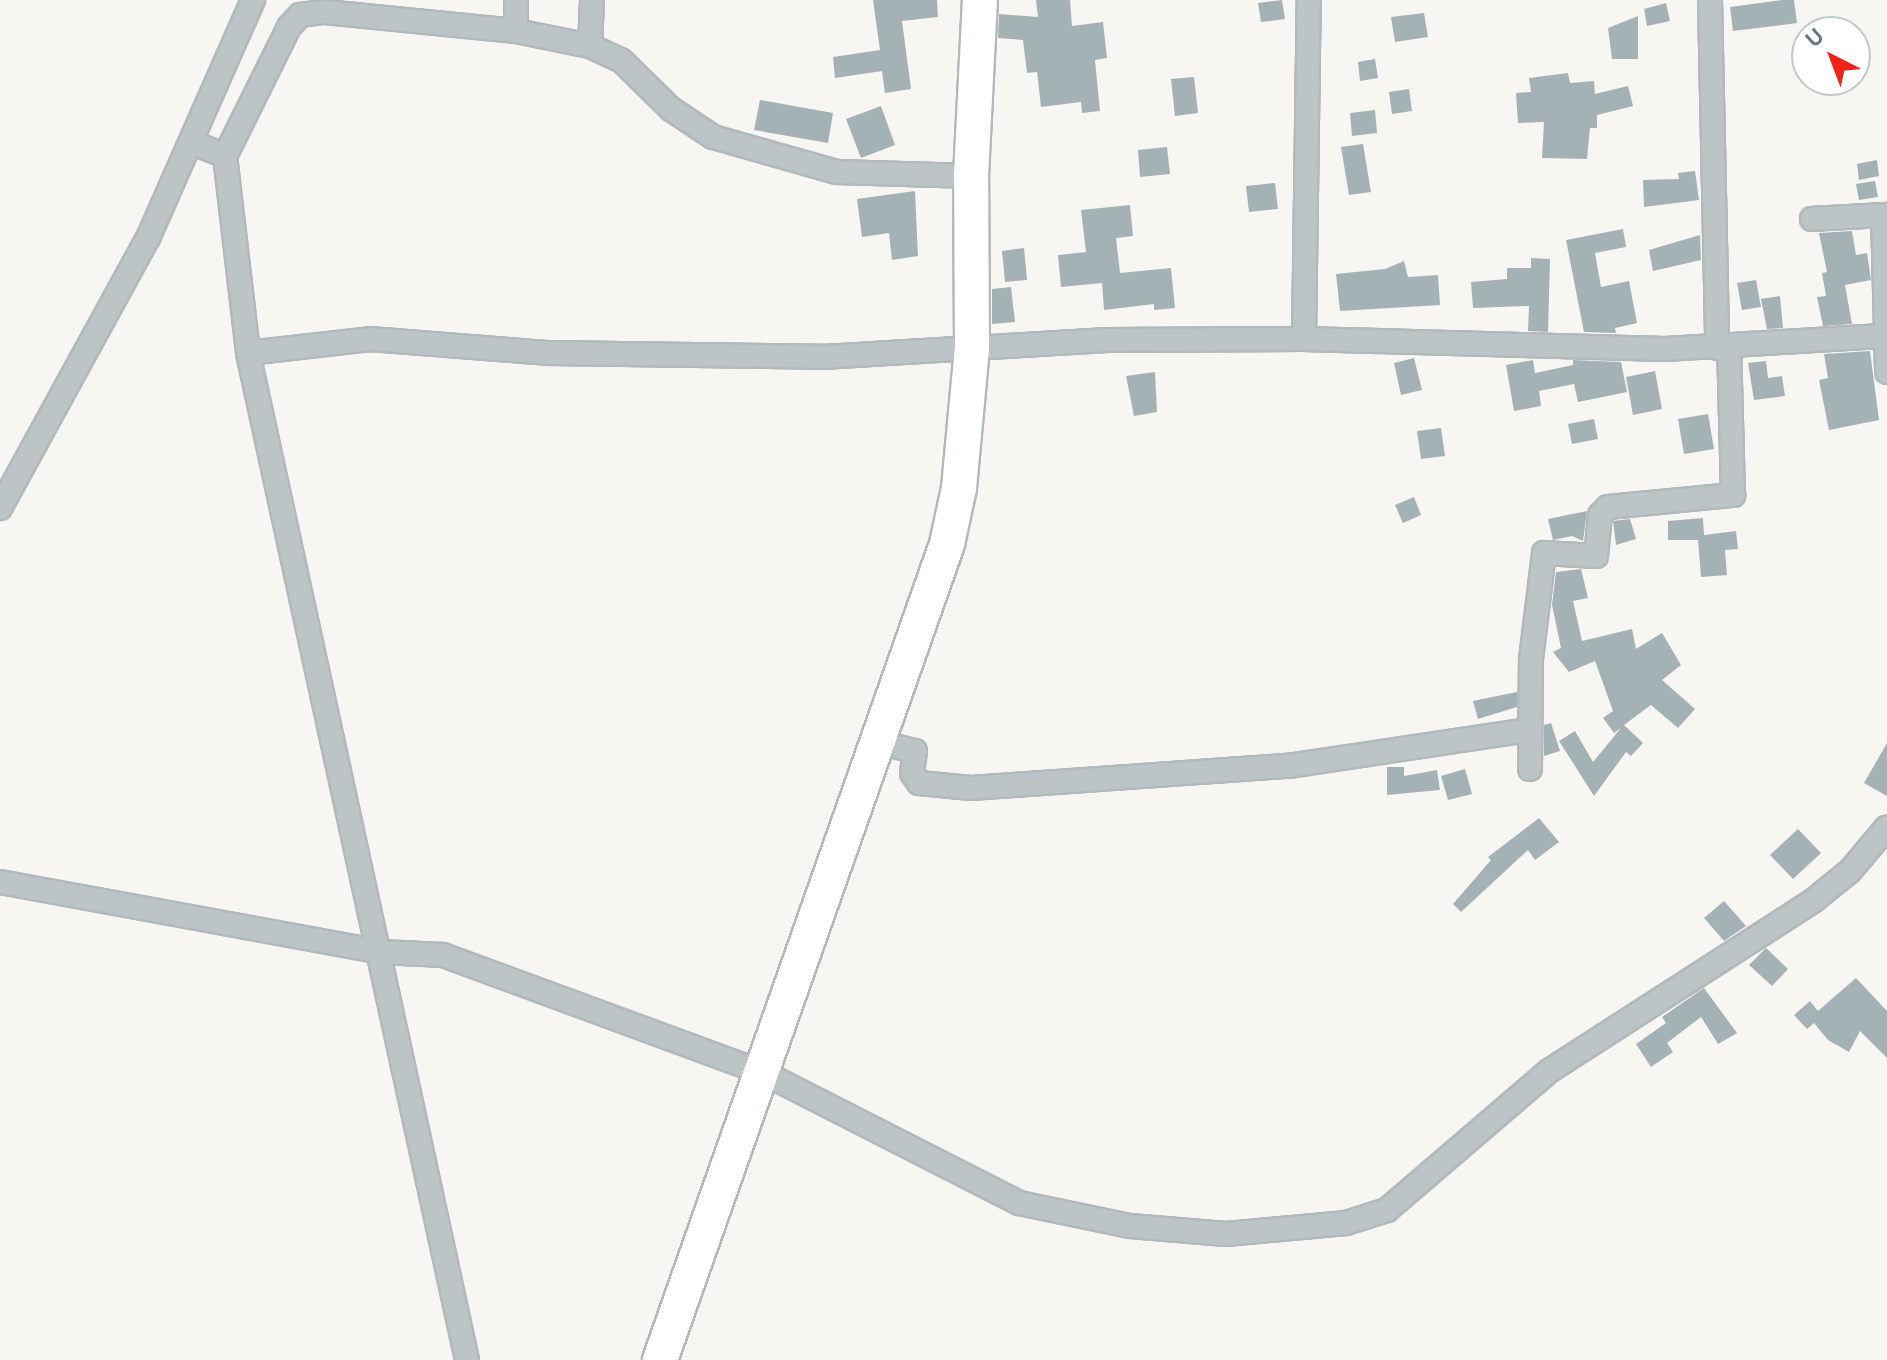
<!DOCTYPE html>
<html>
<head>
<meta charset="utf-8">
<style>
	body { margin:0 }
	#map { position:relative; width:1887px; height:1360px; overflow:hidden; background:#f7f6f3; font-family:Overpass,sans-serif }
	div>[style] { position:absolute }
	.building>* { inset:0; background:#a5b2b5 }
	.roads { filter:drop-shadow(2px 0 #b2b9bc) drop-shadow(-2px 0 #b2b9bc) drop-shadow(0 2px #b2b9bc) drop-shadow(0 -2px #b2b9bc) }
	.minor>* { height:22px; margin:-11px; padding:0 11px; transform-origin:11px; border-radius:11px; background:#bcc4c6 }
	.primary>* { height:34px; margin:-17px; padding:0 17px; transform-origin:17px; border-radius:17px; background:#fff }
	span { translate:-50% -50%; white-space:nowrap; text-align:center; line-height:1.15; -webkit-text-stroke:8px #fff; paint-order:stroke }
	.north { position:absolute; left:1791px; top:16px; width:80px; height:80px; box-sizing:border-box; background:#fff; border:2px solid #bfc9cc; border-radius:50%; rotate:318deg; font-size:22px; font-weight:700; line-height:32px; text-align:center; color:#5f7880 }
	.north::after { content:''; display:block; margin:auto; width:28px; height:36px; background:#f02319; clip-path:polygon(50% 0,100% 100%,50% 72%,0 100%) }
</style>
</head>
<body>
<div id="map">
	<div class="building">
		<i style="clip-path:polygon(873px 0,937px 0,938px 17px,902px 21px,911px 89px,885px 93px,882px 71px,835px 78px,833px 57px,880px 50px)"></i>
		<i style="clip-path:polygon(1036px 0,1070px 0,1072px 26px,1103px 22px,1107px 58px,1095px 60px,1100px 111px,1082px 113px,1081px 102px,1041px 107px,1037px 72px,1027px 73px,1023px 40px,998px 38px,999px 14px,1038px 17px)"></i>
		<i style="clip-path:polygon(1282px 0,1285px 19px,1261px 22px,1258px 3px)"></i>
		<i style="clip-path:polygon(1782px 0,1794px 0,1797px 23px,1733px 31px,1730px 7px)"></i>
		<i style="clip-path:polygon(1666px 3px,1670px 21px,1647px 26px,1644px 9px)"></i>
		<i style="clip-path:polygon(1424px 13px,1428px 37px,1395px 42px,1391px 17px)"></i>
		<i style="clip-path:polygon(1638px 16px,1638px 59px,1612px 59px,1608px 28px)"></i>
		<i style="clip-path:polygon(1375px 59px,1378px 78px,1360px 81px,1358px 62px)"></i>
		<i style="clip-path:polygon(1568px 73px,1570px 83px,1594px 81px,1595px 94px,1628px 86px,1633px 106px,1597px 115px,1597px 128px,1590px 128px,1587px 159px,1542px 158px,1544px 122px,1518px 123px,1516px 93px,1531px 92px,1529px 78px)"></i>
		<i style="clip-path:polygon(1194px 77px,1198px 113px,1175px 116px,1171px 79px)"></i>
		<i style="clip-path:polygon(1409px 89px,1412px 111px,1392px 114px,1389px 92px)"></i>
		<i style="clip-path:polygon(760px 100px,833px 113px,828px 143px,754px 130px)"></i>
		<i style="clip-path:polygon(881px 106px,895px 145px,861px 158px,846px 119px)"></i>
		<i style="clip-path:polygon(1375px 110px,1377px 133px,1352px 136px,1350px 113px)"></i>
		<i style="clip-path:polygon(1363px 144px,1371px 192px,1349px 195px,1341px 147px)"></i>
		<i style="clip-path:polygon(1167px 147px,1170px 174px,1140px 177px,1138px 150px)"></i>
		<i style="clip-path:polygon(1877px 160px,1879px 176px,1859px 180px,1857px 164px)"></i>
		<i style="clip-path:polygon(1695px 171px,1699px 200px,1644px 207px,1643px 180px,1679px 179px,1678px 173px)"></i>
		<i style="clip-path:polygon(1875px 181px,1878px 197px,1859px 200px,1856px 184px)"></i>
		<i style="clip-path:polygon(1275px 183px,1278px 209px,1249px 212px,1246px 186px)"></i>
		<i style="clip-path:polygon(915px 191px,918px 256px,892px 260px,889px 233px,862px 237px,857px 199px)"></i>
		<i style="clip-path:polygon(1130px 205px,1133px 236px,1116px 238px,1120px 273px,1171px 268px,1175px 308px,1154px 310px,1154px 304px,1104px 310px,1102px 283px,1061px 287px,1058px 255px,1086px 252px,1081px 210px)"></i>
		<i style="clip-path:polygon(1623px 229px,1626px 247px,1595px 253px,1601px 287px,1629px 281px,1637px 323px,1615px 328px,1616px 333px,1584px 332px,1566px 240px)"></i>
		<i style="clip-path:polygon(1852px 231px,1856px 255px,1867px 253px,1871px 280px,1845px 285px,1852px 324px,1823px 326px,1817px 297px,1826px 296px,1822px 273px,1827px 272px,1819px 233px)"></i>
		<i style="clip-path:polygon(1700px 235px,1701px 260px,1653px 271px,1649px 250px)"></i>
		<i style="clip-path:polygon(1024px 248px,1027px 280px,1005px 282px,1002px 251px)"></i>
		<i style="clip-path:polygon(1531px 258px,1550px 259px,1548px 332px,1528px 331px,1529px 306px,1473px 308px,1471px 282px,1507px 279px,1507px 268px,1531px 268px)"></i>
		<i style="clip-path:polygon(1404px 261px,1408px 277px,1438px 275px,1440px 305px,1340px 311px,1336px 274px,1385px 269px)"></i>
		<i style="clip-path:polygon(1756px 280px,1761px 307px,1742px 310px,1737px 283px)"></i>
		<i style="clip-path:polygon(1011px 287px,1015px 322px,992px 324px,992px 289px)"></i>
		<i style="clip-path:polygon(1780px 296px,1783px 328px,1767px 329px,1761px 299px)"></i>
		<i style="clip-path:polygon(1870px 351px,1879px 420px,1829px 430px,1819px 380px,1828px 378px,1824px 354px)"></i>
		<i style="clip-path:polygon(1414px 358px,1422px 390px,1401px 395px,1394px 363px)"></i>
		<i style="clip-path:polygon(1533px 360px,1535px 373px,1573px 365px,1573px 360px,1621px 362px,1627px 392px,1578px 402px,1574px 384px,1539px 391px,1541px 406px,1514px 411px,1506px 365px)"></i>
		<i style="clip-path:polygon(1766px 361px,1768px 378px,1782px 376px,1785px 396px,1754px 400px,1748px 363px)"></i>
		<i style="clip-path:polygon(1655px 371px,1662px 409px,1633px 415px,1626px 377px)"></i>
		<i style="clip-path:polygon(1155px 372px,1157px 412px,1134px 416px,1126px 376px)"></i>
		<i style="clip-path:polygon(1708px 414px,1714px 449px,1684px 454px,1678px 419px)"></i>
		<i style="clip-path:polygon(1594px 419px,1598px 439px,1572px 444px,1568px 424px)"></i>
		<i style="clip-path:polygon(1441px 428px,1445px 456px,1421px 459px,1417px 431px)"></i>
		<i style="clip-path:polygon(1414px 497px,1421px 515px,1403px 523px,1395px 505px)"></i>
		<i style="clip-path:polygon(1587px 511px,1583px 541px,1572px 536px,1553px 540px,1548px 519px)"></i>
		<i style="clip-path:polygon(1703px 518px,1704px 535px,1736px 531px,1738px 549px,1725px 550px,1727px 575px,1701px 577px,1698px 540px,1668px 540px,1668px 521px)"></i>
		<i style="clip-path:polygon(1630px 519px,1636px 539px,1616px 545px,1613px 521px)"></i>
		<i style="clip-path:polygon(1581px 569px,1588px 598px,1573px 601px,1582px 641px,1632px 629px,1636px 649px,1662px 633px,1681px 665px,1662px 680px,1695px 709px,1678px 728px,1651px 705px,1624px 725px,1643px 743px,1631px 756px,1626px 752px,1594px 796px,1559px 741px,1575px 731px,1593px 762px,1621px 728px,1614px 733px,1603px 718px,1613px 711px,1595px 661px,1569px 672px,1553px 652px,1561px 648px,1552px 605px,1556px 572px)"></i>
		<i style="clip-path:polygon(1517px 692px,1517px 707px,1478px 719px,1473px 701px)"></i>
		<i style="clip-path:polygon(1551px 723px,1560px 751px,1544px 756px,1544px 725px)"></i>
		<i style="clip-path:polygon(1887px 743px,1887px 796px,1864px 783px)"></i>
		<i style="clip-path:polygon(1387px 767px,1404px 767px,1404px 776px,1437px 770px,1440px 790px,1387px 795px)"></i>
		<i style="clip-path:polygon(1465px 769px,1472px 794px,1448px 800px,1441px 776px)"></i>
		<i style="clip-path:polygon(1539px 818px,1559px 842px,1535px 860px,1528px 850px,1461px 912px,1453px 904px,1491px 860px,1488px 857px)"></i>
		<i style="clip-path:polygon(1798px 829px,1821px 853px,1793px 879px,1770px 855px)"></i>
		<i style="clip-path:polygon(1724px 901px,1746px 926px,1724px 941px,1704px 918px)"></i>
		<i style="clip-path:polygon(1766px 948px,1788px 969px,1772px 986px,1749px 965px)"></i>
		<i style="clip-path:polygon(1856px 978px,1887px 1011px,1887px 1058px,1860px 1031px,1849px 1052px,1828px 1040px,1814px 1023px,1807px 1029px,1794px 1015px,1810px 1001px,1818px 1011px)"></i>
		<i style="clip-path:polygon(1704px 988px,1737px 1033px,1718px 1044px,1701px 1017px,1667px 1043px,1673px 1052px,1651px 1067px,1636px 1044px,1666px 1023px,1662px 1017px)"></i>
	</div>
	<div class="roads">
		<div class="minor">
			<i style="left:1710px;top:0;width:348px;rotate:88.8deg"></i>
			<i style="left:516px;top:31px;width:31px;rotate:-90deg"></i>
			<i style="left:590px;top:46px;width:46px;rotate:-87.5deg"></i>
			<i style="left:191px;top:142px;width:37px;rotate:22deg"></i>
			<i style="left:225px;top:156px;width:198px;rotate:83.3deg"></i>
			<i style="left:248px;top:353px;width:1031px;rotate:77.73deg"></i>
			<i style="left:225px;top:156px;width:144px;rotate:-63.6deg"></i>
			<i style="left:289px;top:27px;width:16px;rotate:-47deg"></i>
			<i style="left:300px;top:15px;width:25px;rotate:-7deg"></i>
			<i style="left:325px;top:12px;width:192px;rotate:5.7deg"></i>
			<i style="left:516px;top:31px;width:76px;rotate:11.5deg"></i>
			<i style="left:590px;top:46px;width:35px;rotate:25deg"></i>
			<i style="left:622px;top:61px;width:69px;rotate:44.4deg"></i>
			<i style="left:671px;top:109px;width:50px;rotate:33.7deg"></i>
			<i style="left:713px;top:137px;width:129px;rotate:15.8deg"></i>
			<i style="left:837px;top:172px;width:134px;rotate:1.7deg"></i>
			<i style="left:1883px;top:215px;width:157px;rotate:88.5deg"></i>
			<i style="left:1812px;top:219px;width:75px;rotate:-3.1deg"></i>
			<i style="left:1304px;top:339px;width:339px;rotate:-89.2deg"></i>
			<i style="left:248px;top:353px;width:123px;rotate:-6.5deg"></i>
			<i style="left:370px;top:339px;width:180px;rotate:4.5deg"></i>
			<i style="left:549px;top:353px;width:273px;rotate:0.8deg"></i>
			<i style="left:822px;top:357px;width:286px;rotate:-3.4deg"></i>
			<i style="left:1107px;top:340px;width:197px;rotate:-0.3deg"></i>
			<i style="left:1304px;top:339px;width:361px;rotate:1.6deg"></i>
			<i style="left:1665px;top:349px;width:222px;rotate:-3.4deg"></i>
			<i style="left:0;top:508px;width:308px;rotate:-61.3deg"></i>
			<i style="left:148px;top:238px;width:260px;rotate:-66.2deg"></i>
			<i style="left:878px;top:742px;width:38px;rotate:14deg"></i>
			<i style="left:915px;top:751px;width:22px;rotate:98deg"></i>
			<i style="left:912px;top:773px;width:12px;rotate:55deg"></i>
			<i style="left:919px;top:783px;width:52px;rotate:5.5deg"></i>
			<i style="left:971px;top:788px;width:318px;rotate:-4deg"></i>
			<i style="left:1288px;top:766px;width:244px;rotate:-8.5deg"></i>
			<i style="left:1530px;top:769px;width:110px;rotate:-89.5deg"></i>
			<i style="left:1531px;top:659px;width:107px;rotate:-83deg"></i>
			<i style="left:1544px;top:553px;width:52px;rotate:3.3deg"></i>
			<i style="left:1596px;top:556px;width:41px;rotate:-84.4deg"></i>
			<i style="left:1600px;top:515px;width:11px;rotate:-45deg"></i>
			<i style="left:1608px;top:507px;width:126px;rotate:-5.5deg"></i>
			<i style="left:1733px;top:495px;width:148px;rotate:-91.5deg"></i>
			<i style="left:0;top:882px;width:388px;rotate:10.4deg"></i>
			<i style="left:382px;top:952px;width:61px;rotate:2.8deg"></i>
			<i style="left:443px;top:955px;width:342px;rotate:20.2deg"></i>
			<i style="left:764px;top:1073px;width:286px;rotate:27deg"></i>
			<i style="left:1019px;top:1203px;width:113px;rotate:11.7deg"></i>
			<i style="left:1130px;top:1226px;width:96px;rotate:4.8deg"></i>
			<i style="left:1226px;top:1234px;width:121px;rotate:-5.2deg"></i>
			<i style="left:1346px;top:1223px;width:43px;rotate:-17.6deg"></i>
			<i style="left:1387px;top:1210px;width:213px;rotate:-40.6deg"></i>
			<i style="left:1549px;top:1071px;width:315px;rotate:-32.8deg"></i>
			<i style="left:1814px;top:900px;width:46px;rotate:-38.9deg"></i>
			<i style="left:1850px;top:871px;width:57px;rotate:-49.9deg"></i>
		</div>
		<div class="primary">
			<i style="left:660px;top:1360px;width:865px;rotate:-70.62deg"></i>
			<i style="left:947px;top:544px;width:57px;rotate:-77.9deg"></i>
			<i style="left:959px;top:488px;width:141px;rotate:-84.7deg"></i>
			<i style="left:972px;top:348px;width:172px;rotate:-90.3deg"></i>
			<i style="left:971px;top:176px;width:176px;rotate:-87.1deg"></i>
		</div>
	</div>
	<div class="north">U</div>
</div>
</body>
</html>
